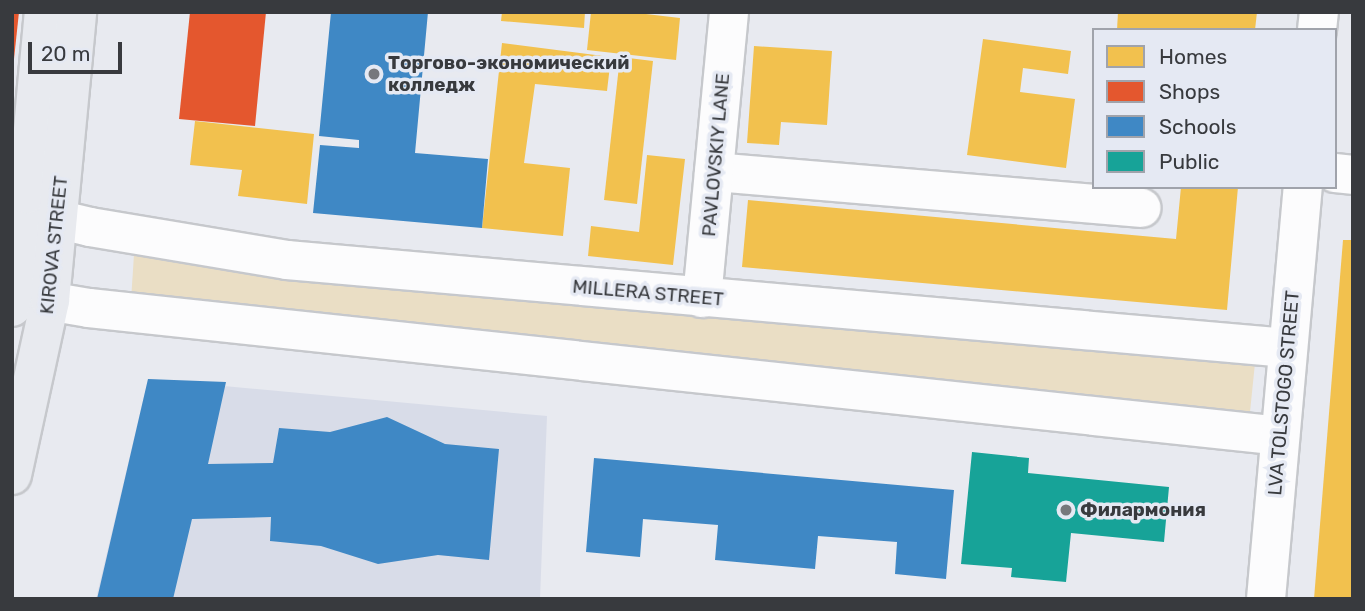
<!DOCTYPE html>
<html>
<head>
<meta charset="utf-8">
<style>
	body { margin:0 }
	#map { position:relative; width:1365px; height:611px; overflow:hidden; background:#e8eaf0; font-family:Rubik,sans-serif }
	div>[style] { position:absolute }
	.built>* { inset:0; background:#d8dce8 }
	.green>* { inset:0; background:#eadec5 }
	.homes>* { inset:0; background:#f2c14e }
	.shops>* { inset:0; background:#e4572e }
	.schools>* { inset:0; background:#3f88c5 }
	.public>* { inset:0; background:#17a398 }
	.roads { filter:drop-shadow(2px 0 #c6c8cc) drop-shadow(-2px 0 #c6c8cc) drop-shadow(0 2px #c6c8cc) drop-shadow(0 -2px #c6c8cc) }
	.minor>* { height:38px; margin:-19px; padding:0 19px; transform-origin:19px; border-radius:19px; background:#fcfcfd }
	.major>* { height:38px; margin:-19px; padding:0 19px; transform-origin:19px; border-radius:19px; background:#e8eaef }
	.dots>* { width:19px; height:19px; translate:-50% -50%; box-sizing:border-box; border:4px solid #e5e9f3; border-radius:50% }
	span { translate:-50% -50%; white-space:nowrap; text-align:center; line-height:1.15; -webkit-text-stroke:7px #e5e9f3; paint-order:stroke }
	.poi-label { font-size:19px; color:#383a3e; font-weight:700 }
	.left { translate:0 -50%; text-align:left }
	.street-label { font-size:19px; color:#383a3e }
	.frame { position:absolute; inset:0; border:14px solid #383a3e; pointer-events:none }
	.legend { position:absolute; left:1092px; top:28px; width:245px; height:161px; box-sizing:border-box; background:#e5e9f3; border:2px solid #a0a3ab; margin:0; padding:9px 12px; list-style:none; font-size:21px; color:#383a3e }
	.legend li { display:flex; align-items:center; gap:14px; height:35px }
	.legend b { width:35px; border:2px solid #a0a3ab }
	.scale { position:absolute; left:28px; top:42px; width:94px; height:32px; box-sizing:border-box; border:4px solid #383a3e; border-top:0; padding-left:9px; font-size:21px; line-height:24px; white-space:nowrap; color:#383a3e; -webkit-text-stroke:5px #e5e9f3; paint-order:stroke }
</style>
</head>
<body>
<div id="map">
	<div class="built">
		<i style="clip-path:polygon(148px 379px,547px 416px,540px 599px,96px 599px)"></i>
	</div>
	<div class="green">
		<i style="clip-path:polygon(134px 254px,1255px 363px,1250px 412px,131px 301px)"></i>
	</div>
	<div class="homes">
		<i style="clip-path:polygon(502px 12px,585px 12px,584px 28px,501px 21px)"></i>
		<i style="clip-path:polygon(591px 12px,629px 12px,680px 18px,676px 60px,587px 50px)"></i>
		<i style="clip-path:polygon(1118px 12px,1257px 12px,1255px 30px,1117px 30px)"></i>
		<i style="clip-path:polygon(983px 39px,1071px 51px,1068px 74px,1023px 68px,1020px 92px,1075px 99px,1066px 168px,967px 155px)"></i>
		<i style="clip-path:polygon(502px 43px,611px 57px,607px 91px,535px 84px,524px 163px,570px 168px,563px 236px,482px 228px)"></i>
		<i style="clip-path:polygon(754px 46px,832px 51px,827px 125px,781px 122px,779px 145px,747px 143px)"></i>
		<i style="clip-path:polygon(620px 57px,653px 61px,637px 204px,604px 200px)"></i>
		<i style="clip-path:polygon(195px 121px,314px 134px,307px 204px,238px 196px,242px 170px,190px 165px)"></i>
		<i style="clip-path:polygon(647px 155px,685px 159px,673px 265px,588px 256px,591px 226px,639px 232px)"></i>
		<i style="clip-path:polygon(1181px 187px,1238px 187px,1227px 310px,742px 267px,748px 200px,1176px 239px)"></i>
		<i style="clip-path:polygon(1343px 240px,1353px 240px,1353px 599px,1314px 599px)"></i>
	</div>
	<div class="shops">
		<i style="clip-path:polygon(12px 12px,19px 12px,14px 59px,12px 59px)"></i>
		<i style="clip-path:polygon(190px 12px,266px 12px,255px 126px,179px 119px)"></i>
	</div>
	<div class="schools">
		<i style="clip-path:polygon(331px 12px,428px 12px,415px 153px,488px 159px,482px 228px,313px 213px,320px 145px,359px 148px,359px 140px,319px 136px)"></i>
		<i style="clip-path:polygon(148px 379px,226px 382px,208px 464px,273px 463px,279px 428px,330px 432px,387px 417px,445px 444px,499px 449px,489px 560px,438px 555px,378px 564px,321px 546px,270px 541px,271px 517px,192px 519px,173px 599px,97px 599px)"></i>
		<i style="clip-path:polygon(594px 458px,954px 490px,946px 579px,895px 574px,897px 542px,818px 536px,815px 569px,715px 560px,718px 525px,643px 519px,640px 557px,586px 552px)"></i>
	</div>
	<div class="public">
		<i style="clip-path:polygon(972px 452px,1029px 458px,1028px 473px,1169px 487px,1164px 542px,1071px 533px,1066px 582px,1011px 577px,1012px 568px,961px 564px)"></i>
	</div>
	<div class="roads">
		<div class="minor">
			<i style="left:1317px;top:30px;width:18px;rotate:-84deg"></i>
			<i style="left:714px;top:172px;width:429px;rotate:4.8deg"></i>
			<i style="left:1335px;top:173px;width:18px;rotate:6deg"></i>
			<i style="left:27px;top:212px;width:65px;rotate:13.4deg"></i>
			<i style="left:90px;top:227px;width:200px;rotate:9.5deg"></i>
			<i style="left:287px;top:260px;width:1004px;rotate:5.03deg"></i>
			<i style="left:18px;top:296px;width:72px;rotate:9.6deg"></i>
			<i style="left:89px;top:308px;width:1198px;rotate:6.13deg"></i>
			<i style="left:702px;top:298px;width:287px;rotate:-84.6deg"></i>
			<i style="left:1266px;top:599px;width:414px;rotate:-84.9deg"></i>
		</div>
		<div class="major">
			<i style="left:12px;top:307px;width:114px;rotate:-82.4deg"></i>
			<i style="left:27px;top:194px;width:183px;rotate:-84.7deg"></i>
			<i style="left:12px;top:475px;width:179px;rotate:-77.7deg"></i>
			<i style="left:50px;top:300px;width:289px;rotate:-84.6deg"></i>
		</div>
	</div>
	<div class="dots">
		<i style="left:374px;top:74px;background:#76787c"></i>
		<i style="left:1066px;top:510px;background:#76787c"></i>
	</div>
	<div class="poi-label">
		<span class="left" style="left:388px;top:74px">Торгово-экономический<br>колледж</span>
		<span class="left" style="left:1080px;top:510px">Филармония</span>
	</div>
	<div class="street-label">
		<span style="left:716px;top:155px;rotate:-85deg">PAVLOVSKIY LANE</span>
		<span style="left:54px;top:245px;rotate:-84deg">KIROVA STREET</span>
		<span style="left:648px;top:293px;rotate:5deg">MILLERA STREET</span>
		<span style="left:1284px;top:393px;rotate:-85deg">LVA TOLSTOGO STREET</span>
	</div>
	<div class="frame"></div>
	<ul class="legend">
	<li><b style="height:19px;background:#f2c14e"></b>Homes</li>
	<li><b style="height:19px;background:#e4572e"></b>Shops</li>
	<li><b style="height:19px;background:#3f88c5"></b>Schools</li>
	<li><b style="height:19px;background:#17a398"></b>Public</li>
	</ul>
	<div class="scale">20 m</div>
</div>
</body>
</html>
